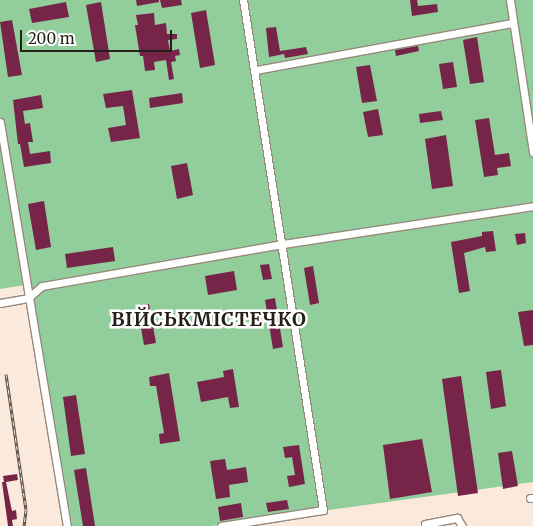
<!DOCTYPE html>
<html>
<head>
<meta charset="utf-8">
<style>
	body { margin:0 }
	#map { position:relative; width:533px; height:526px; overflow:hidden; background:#fbe9db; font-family:Merriweather,serif }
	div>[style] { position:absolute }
	.green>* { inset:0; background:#91ce9c }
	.building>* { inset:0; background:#762549 }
	.roads { filter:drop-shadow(1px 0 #97877b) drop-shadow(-1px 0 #97877b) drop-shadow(0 1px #97877b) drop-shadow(0 -1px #97877b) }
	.minor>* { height:7px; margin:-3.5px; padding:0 3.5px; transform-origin:3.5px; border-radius:3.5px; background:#fff }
	.rail>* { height:3px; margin-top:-1.5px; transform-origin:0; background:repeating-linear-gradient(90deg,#fff 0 4px,#564d46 0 8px); box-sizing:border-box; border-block:1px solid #564d46 }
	span { translate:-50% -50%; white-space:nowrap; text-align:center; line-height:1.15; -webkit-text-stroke:5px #fff; paint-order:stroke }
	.district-label { font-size:19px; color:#251e19; font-weight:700; letter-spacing:1px }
	.scale { position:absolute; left:20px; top:30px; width:152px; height:22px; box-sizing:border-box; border:2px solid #251e19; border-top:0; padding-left:6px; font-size:15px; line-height:18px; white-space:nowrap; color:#251e19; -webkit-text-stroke:4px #fff; paint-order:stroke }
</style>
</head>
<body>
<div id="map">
	<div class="green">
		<i style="clip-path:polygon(0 0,533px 0,533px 482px,212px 526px,72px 526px,31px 284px,0 289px)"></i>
	</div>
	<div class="building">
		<i style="clip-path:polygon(136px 0,159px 0,159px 2px,137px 6px)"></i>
		<i style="clip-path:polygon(160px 0,181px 0,182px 5px,162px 8px)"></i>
		<i style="clip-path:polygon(410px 0,417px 0,418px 6px,437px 4px,438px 12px,412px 16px)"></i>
		<i style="clip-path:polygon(66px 2px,69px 17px,32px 23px,29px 9px)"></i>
		<i style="clip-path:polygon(101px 2px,110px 59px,96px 62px,86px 5px)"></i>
		<i style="clip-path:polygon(206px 10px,215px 65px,200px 68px,191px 13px)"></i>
		<i style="clip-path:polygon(154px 13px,155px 25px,166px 23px,167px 34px,177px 34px,177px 39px,168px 40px,170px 51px,179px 49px,180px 55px,175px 56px,176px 61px,171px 62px,174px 79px,169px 80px,166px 60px,154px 62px,155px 70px,145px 71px,143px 56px,140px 56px,135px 25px,138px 25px,136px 15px)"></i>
		<i style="clip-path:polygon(12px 20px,22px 75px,8px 77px,0 22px)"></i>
		<i style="clip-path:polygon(276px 27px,280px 51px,306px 47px,308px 54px,285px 58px,284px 54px,269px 57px,266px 28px)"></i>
		<i style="clip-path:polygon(477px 37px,484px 82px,470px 84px,463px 40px)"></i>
		<i style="clip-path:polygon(418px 46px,419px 51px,396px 56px,395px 50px)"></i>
		<i style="clip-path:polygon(453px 62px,457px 87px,443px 89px,439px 64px)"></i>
		<i style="clip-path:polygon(370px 65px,377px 101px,362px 103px,356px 67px)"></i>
		<i style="clip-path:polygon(132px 90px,140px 138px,111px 142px,108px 128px,126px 125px,123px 106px,106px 108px,103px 94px)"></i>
		<i style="clip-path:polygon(182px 93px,183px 103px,150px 108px,149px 98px)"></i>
		<i style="clip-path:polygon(41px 95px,43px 108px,23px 111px,25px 124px,30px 123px,33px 142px,28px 142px,30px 154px,50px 151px,51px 163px,24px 167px,20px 144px,18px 144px,13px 100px)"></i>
		<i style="clip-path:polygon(378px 109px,383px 135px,368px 137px,363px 112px)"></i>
		<i style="clip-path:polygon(441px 111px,443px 120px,420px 123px,419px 114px)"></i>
		<i style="clip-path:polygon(489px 118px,495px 155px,509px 153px,511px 166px,497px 168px,498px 175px,484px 177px,475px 120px)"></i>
		<i style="clip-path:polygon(446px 135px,453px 186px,432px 189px,425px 139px)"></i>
		<i style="clip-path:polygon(187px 163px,193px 195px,177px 199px,171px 166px)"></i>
		<i style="clip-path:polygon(44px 201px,51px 247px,36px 250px,28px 204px)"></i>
		<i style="clip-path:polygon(493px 231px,496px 251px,486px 252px,485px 247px,464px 253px,470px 291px,459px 293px,451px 242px,482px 236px,482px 232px)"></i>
		<i style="clip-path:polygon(525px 233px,526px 243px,517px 245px,515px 234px)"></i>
		<i style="clip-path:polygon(113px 247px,115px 261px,67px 268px,65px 254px)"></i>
		<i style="clip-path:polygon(269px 264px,272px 279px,263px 280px,260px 265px)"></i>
		<i style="clip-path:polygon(313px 266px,319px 303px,310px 305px,304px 268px)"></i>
		<i style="clip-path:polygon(234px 271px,237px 290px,208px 295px,205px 276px)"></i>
		<i style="clip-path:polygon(275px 298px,283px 347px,273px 349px,265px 300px)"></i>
		<i style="clip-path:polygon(149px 304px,156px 343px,144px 345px,137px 306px)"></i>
		<i style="clip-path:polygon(533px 310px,533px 345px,524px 346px,518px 312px)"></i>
		<i style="clip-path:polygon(233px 369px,239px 407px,230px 408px,228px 397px,201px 402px,197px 382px,224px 377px,223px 371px)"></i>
		<i style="clip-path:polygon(501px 370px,506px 406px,491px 409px,486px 372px)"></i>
		<i style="clip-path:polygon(169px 373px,180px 441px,160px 444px,159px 434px,164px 433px,156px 386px,150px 386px,149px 377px)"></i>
		<i style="clip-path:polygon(461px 376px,478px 493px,458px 496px,442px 379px)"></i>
		<i style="clip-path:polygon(76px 395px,85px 454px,71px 456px,63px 397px)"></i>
		<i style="clip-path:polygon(422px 439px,432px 492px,390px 499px,383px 445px)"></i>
		<i style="clip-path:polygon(299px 445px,305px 484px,289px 487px,287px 476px,295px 475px,292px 457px,285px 458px,283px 447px)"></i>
		<i style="clip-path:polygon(512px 451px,518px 486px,503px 489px,498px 453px)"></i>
		<i style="clip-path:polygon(225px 459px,227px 470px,246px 467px,248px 482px,229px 485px,230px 497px,216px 499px,210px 461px)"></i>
		<i style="clip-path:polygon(86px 468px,95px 526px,83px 526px,74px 470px)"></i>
		<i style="clip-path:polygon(17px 474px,18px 480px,6px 482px,12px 511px,16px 510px,17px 519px,12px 520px,13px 526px,8px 526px,2px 482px,4px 482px,3px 476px)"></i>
		<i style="clip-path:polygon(287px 500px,289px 509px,268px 512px,266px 503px)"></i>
		<i style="clip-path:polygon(241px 503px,243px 517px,220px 521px,218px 507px)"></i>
	</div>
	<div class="roads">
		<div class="minor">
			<i style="left:510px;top:0;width:154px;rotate:81.4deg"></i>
			<i style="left:256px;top:70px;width:261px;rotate:-10.4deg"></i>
			<i style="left:0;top:122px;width:410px;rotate:80.6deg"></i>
			<i style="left:0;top:303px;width:28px;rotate:-10deg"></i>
			<i style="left:28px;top:298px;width:18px;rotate:-41deg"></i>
			<i style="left:42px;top:286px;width:245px;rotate:-9.9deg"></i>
			<i style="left:283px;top:244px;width:253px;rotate:-8.6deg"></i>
			<i style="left:530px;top:498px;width:3px"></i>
			<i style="left:425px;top:524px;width:33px;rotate:-11deg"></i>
			<i style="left:457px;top:518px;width:9px;rotate:58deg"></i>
			<i style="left:221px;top:526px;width:103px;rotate:-8.9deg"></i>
			<i style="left:323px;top:510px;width:516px;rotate:-98.91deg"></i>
		</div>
	</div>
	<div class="rail">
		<i style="left:6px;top:374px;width:137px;rotate:81.6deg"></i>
		<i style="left:26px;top:510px;width:16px;rotate:97deg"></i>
	</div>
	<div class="district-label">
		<span style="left:209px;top:320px">ВІЙСЬКМІСТЕЧКО</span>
	</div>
	<div class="scale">200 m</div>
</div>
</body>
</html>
